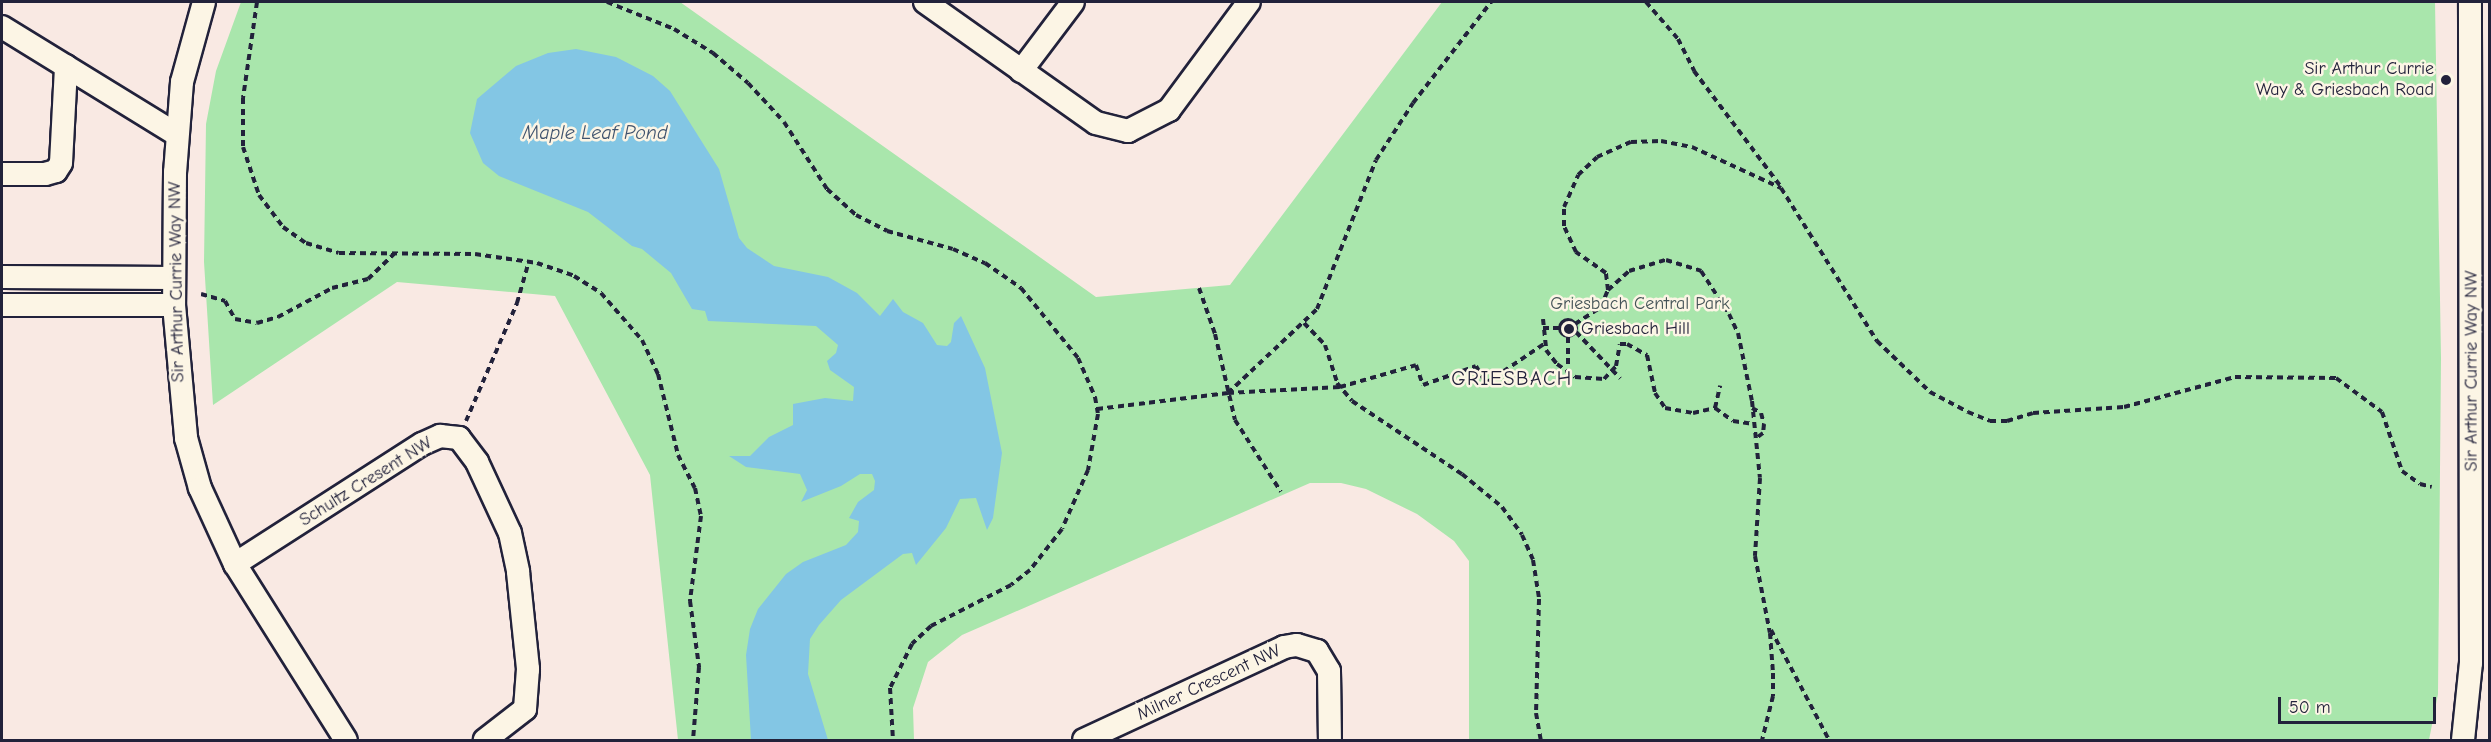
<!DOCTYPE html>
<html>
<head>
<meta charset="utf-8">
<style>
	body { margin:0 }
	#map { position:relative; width:2491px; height:742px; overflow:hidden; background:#f9e9e3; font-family:"Comic Neue",sans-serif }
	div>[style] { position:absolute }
	.green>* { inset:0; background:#a9e6ac }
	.water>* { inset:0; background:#83c6e4 }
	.path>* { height:4px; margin-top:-2px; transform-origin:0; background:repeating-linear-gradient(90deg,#22223b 0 6px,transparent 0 10.5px) }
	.path>.ring { margin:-2px; padding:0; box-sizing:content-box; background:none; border:4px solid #22223b; border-radius:50% }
	.roads { filter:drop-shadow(2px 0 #22223b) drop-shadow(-2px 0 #22223b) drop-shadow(0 2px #22223b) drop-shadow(0 -2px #22223b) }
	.minor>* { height:22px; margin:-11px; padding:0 11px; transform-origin:11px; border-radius:11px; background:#fcf5e5 }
	.dots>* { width:16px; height:16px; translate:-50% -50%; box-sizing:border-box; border:3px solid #fcf5e5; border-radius:50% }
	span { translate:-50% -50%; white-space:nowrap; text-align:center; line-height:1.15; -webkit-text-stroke:5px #fcf5e5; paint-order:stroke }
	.poi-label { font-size:18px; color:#22223b }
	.right { translate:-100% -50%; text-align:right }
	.left { translate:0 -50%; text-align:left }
	.street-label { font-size:18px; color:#22223b }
	.park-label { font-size:18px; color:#445357 }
	.water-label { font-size:20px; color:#3f536e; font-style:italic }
	.neighbourhood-label { font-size:20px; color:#22223b; letter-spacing:1.5px }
	.frame { position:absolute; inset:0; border:3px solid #22223b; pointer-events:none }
	.scale { position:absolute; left:2278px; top:697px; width:158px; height:27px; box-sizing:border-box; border:3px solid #22223b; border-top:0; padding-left:8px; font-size:18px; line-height:21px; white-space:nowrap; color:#22223b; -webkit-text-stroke:4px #fcf5e5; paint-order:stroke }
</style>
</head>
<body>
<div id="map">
	<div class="green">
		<i style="clip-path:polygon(241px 2px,680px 2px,1096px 297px,1230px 285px,1442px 2px,2435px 2px,2441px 358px,2438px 694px,2429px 740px,1469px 740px,1469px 561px,1454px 541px,1417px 514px,1366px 489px,1341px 483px,1310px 483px,962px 635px,928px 662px,913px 708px,914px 740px,678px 740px,650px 475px,555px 296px,397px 282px,213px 405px,204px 262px,206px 124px,216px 71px)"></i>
	</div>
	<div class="water">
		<i style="clip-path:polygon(576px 49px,616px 57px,653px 76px,670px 91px,719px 169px,739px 238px,747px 248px,774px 266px,828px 277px,857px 293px,880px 316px,893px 299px,903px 312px,923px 323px,937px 345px,947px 346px,951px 342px,954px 323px,961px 316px,985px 368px,1002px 453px,993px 518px,987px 530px,976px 498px,960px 499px,946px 528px,916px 565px,912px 553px,903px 554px,841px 600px,819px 625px,810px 639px,808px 674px,828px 740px,751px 740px,746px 655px,750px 629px,758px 609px,786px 574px,803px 562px,846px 545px,858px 532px,859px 521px,849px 518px,858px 502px,874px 490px,875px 481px,872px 474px,860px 474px,841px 486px,801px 502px,807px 490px,800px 474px,746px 467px,729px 456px,750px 456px,769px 437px,793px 425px,793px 404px,825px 398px,853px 401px,854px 387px,830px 370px,827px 361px,836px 353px,838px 345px,816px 326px,708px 321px,705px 311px,692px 309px,671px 273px,642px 249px,632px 246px,588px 212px,499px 176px,483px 163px,470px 133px,477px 99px,516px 66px,548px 53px)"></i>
	</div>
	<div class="path">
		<i style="left:257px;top:2px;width:97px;rotate:98.3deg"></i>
		<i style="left:243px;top:98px;width:49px;rotate:90deg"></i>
		<i style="left:243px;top:147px;width:51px;rotate:71.6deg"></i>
		<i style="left:259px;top:195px;width:40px;rotate:53deg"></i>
		<i style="left:283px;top:227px;width:28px;rotate:35deg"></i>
		<i style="left:306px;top:243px;width:34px;rotate:17deg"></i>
		<i style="left:339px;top:253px;width:136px;rotate:0.4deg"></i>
		<i style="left:475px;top:254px;width:63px;rotate:8.3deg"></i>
		<i style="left:537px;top:263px;width:39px;rotate:19deg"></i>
		<i style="left:574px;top:276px;width:32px;rotate:32deg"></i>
		<i style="left:601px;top:293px;width:62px;rotate:48.9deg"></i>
		<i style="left:642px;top:340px;width:38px;rotate:65deg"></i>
		<i style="left:658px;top:374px;width:83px;rotate:76.1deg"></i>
		<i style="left:678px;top:455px;width:37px;rotate:63deg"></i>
		<i style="left:695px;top:488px;width:29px;rotate:78deg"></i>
		<i style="left:701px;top:516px;width:86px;rotate:97.4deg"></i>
		<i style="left:690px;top:601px;width:67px;rotate:82.2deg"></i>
		<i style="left:699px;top:667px;width:73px;rotate:94.7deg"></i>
		<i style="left:607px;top:2px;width:72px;rotate:21.9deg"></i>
		<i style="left:674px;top:29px;width:46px;rotate:31.6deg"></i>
		<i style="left:713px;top:53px;width:46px;rotate:40.6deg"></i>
		<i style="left:748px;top:83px;width:53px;rotate:47.3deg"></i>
		<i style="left:784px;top:122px;width:80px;rotate:57.3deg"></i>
		<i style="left:827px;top:189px;width:39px;rotate:42deg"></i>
		<i style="left:856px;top:215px;width:35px;rotate:27deg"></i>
		<i style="left:887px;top:231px;width:68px;rotate:15.3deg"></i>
		<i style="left:953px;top:249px;width:35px;rotate:24deg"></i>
		<i style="left:985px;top:263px;width:44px;rotate:34.8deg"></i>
		<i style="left:1021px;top:288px;width:90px;rotate:50.8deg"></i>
		<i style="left:1078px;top:358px;width:43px;rotate:66.4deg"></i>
		<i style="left:1095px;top:397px;width:17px;rotate:80deg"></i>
		<i style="left:1098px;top:414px;width:57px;rotate:100.1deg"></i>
		<i style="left:1088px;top:470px;width:64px;rotate:113.8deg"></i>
		<i style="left:1062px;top:529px;width:52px;rotate:128deg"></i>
		<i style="left:1030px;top:570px;width:24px;rotate:142deg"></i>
		<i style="left:1011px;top:585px;width:90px;rotate:152.9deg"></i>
		<i style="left:931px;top:626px;width:26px;rotate:137deg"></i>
		<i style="left:912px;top:644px;width:49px;rotate:116.6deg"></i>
		<i style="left:890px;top:688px;width:52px;rotate:86.7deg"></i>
		<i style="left:1646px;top:2px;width:49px;rotate:49.1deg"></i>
		<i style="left:1678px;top:39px;width:36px;rotate:63deg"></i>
		<i style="left:1694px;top:71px;width:145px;rotate:53.1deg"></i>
		<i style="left:1199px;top:288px;width:49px;rotate:70.8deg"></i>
		<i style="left:1215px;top:334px;width:88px;rotate:76.9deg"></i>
		<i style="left:1235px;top:420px;width:85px;rotate:57.4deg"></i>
		<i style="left:1608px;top:290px;width:17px;rotate:-97deg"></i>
		<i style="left:1606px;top:273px;width:37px;rotate:-145deg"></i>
		<i style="left:1576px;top:252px;width:29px;rotate:-115deg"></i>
		<i style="left:1564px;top:226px;width:19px;rotate:-90deg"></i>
		<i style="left:1564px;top:207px;width:35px;rotate:-66deg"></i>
		<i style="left:1578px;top:175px;width:26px;rotate:-43deg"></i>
		<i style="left:1597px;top:157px;width:37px;rotate:-24deg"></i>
		<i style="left:1631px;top:142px;width:30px;rotate:-2deg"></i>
		<i style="left:1661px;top:141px;width:32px;rotate:11deg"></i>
		<i style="left:1692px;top:147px;width:98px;rotate:24.7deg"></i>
		<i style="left:1781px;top:188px;width:181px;rotate:57.9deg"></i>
		<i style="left:1877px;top:341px;width:74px;rotate:43.9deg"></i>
		<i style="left:1930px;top:392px;width:43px;rotate:27.8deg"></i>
		<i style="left:1968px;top:412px;width:24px;rotate:22deg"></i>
		<i style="left:1990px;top:421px;width:17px"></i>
		<i style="left:2007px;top:421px;width:27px;rotate:-17deg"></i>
		<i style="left:2033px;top:413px;width:91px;rotate:-3.8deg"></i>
		<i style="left:2124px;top:407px;width:115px;rotate:-15.1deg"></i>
		<i style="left:2235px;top:377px;width:101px;rotate:0.6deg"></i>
		<i style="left:2336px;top:378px;width:57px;rotate:36.5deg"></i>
		<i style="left:2382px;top:412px;width:62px;rotate:71.3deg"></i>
		<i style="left:2402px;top:471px;width:22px;rotate:36deg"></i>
		<i style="left:2420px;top:484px;width:12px;rotate:14deg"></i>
		<i style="left:201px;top:294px;width:25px;rotate:16deg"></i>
		<i style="left:225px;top:301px;width:21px;rotate:61deg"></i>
		<i style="left:235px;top:319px;width:22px;rotate:10deg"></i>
		<i style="left:257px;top:323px;width:22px;rotate:-16deg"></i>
		<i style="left:278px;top:317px;width:61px;rotate:-28.2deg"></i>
		<i style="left:332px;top:288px;width:37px;rotate:-14deg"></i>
		<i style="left:368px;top:279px;width:36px;rotate:-44deg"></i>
		<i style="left:1543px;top:319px;width:31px;rotate:84deg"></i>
		<i style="left:1546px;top:350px;width:18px;rotate:52deg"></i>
		<i style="left:1557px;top:364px;width:22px;rotate:36deg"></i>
		<i style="left:1575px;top:377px;width:29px;rotate:4deg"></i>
		<i style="left:1604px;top:379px;width:18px;rotate:-47deg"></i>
		<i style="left:1616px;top:366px;width:22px;rotate:-80deg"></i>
		<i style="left:1620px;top:344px;width:7px"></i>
		<i style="left:1627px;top:344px;width:23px;rotate:29deg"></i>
		<i style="left:1647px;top:355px;width:39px;rotate:78deg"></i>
		<i style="left:1655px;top:393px;width:18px;rotate:56deg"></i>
		<i style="left:1665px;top:408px;width:28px;rotate:10deg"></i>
		<i style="left:1693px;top:413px;width:23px;rotate:-13deg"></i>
		<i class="ring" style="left:1560px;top:320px;width:12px;height:12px"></i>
		<i style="left:1304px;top:323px;width:30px;rotate:46deg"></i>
		<i style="left:1325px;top:345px;width:40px;rotate:72deg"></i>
		<i style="left:1337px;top:383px;width:23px;rotate:50deg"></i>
		<i style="left:1352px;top:401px;width:132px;rotate:33.6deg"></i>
		<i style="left:1462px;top:474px;width:52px;rotate:39.5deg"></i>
		<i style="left:1502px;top:507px;width:34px;rotate:54deg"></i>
		<i style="left:1522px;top:535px;width:27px;rotate:66deg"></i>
		<i style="left:1533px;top:560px;width:39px;rotate:81deg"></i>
		<i style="left:1539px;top:599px;width:114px;rotate:91.5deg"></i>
		<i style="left:1536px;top:713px;width:27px;rotate:80deg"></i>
		<i style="left:1575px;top:324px;width:31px;rotate:-33deg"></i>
		<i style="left:1601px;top:307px;width:18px;rotate:-68deg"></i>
		<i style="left:1608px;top:290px;width:28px;rotate:-42deg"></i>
		<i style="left:1629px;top:271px;width:39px;rotate:-17deg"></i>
		<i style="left:1666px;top:260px;width:37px;rotate:17deg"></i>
		<i style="left:1701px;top:271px;width:51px;rotate:56.9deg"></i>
		<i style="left:1729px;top:314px;width:21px;rotate:65deg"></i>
		<i style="left:1738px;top:333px;width:69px;rotate:78.4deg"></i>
		<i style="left:1752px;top:401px;width:77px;rotate:84.1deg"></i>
		<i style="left:1760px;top:478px;width:78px;rotate:93.7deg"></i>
		<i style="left:1755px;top:556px;width:78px;rotate:79deg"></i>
		<i style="left:1770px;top:633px;width:40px;rotate:85.7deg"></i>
		<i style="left:1773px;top:673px;width:23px;rotate:90deg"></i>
		<i style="left:1773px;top:696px;width:45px;rotate:104deg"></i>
		<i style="left:1543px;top:328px;width:17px"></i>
		<i style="left:1576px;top:332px;width:64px;rotate:46.3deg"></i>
		<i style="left:1568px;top:337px;width:45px;rotate:90deg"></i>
		<i style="left:1228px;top:393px;width:122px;rotate:-43.3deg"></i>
		<i style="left:1317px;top:309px;width:160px;rotate:-68.4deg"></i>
		<i style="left:1376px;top:160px;width:68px;rotate:-57deg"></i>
		<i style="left:1413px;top:103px;width:128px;rotate:-52.3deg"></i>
		<i style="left:1715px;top:408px;width:22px;rotate:36deg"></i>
		<i style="left:1733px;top:421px;width:21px;rotate:8deg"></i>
		<i style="left:1715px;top:408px;width:23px;rotate:-77deg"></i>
		<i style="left:1752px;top:408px;width:10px;rotate:29deg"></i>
		<i style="left:1761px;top:413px;width:11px;rotate:75deg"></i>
		<i style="left:1764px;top:424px;width:9px;rotate:96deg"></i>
		<i style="left:1763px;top:433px;width:10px;rotate:143deg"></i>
		<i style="left:1097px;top:409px;width:132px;rotate:-7deg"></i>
		<i style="left:1228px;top:393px;width:112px;rotate:-3.1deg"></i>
		<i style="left:1340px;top:387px;width:79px;rotate:-16.1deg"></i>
		<i style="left:1416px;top:365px;width:21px;rotate:71deg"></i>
		<i style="left:1423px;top:385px;width:56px;rotate:-19.7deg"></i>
		<i style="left:1476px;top:366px;width:20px;rotate:60deg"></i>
		<i style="left:1486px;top:383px;width:70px;rotate:-33.9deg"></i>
		<i style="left:466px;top:421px;width:129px;rotate:-66.6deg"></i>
		<i style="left:517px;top:303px;width:44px;rotate:-74.1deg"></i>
		<i style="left:1771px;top:630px;width:124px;rotate:62.2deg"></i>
	</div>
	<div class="roads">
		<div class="minor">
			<i style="left:204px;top:2px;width:83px;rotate:105.4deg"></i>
			<i style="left:182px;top:82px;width:90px;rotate:94.4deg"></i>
			<i style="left:175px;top:172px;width:133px;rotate:90.4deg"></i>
			<i style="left:174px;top:305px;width:134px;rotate:84.8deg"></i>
			<i style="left:186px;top:438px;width:52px;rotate:74.4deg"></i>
			<i style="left:200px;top:488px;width:84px;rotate:65.3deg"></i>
			<i style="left:235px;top:564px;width:208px;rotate:57.8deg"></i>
			<i style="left:925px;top:2px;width:209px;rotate:35.3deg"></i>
			<i style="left:1096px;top:123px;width:33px;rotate:14deg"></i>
			<i style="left:1128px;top:131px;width:46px;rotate:-27.1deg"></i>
			<i style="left:1169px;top:110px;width:134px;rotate:-53.5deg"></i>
			<i style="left:2px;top:27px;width:204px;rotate:31.6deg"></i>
			<i style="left:1021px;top:71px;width:86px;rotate:-53deg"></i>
			<i style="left:2px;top:174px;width:43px"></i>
			<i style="left:45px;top:174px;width:11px;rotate:-15deg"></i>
			<i style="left:56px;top:171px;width:9px;rotate:-58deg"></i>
			<i style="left:61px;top:163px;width:97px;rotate:-87deg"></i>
			<i style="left:2px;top:277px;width:172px;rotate:0.3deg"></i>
			<i style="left:2px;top:305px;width:172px"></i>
			<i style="left:235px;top:564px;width:222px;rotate:-32.7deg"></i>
			<i style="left:422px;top:444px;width:20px;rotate:-24deg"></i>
			<i style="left:440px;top:436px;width:19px;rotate:6deg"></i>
			<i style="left:459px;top:438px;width:30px;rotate:53deg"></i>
			<i style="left:477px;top:462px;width:78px;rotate:65.1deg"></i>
			<i style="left:510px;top:533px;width:40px;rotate:78deg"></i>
			<i style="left:518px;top:572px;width:98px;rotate:84.1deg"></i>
			<i style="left:528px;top:669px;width:40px;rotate:94.3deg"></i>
			<i style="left:525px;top:709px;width:51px;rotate:142.2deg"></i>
			<i style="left:1084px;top:740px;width:221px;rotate:-24.9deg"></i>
			<i style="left:1284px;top:647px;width:13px;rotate:-9deg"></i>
			<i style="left:1297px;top:645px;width:21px;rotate:17deg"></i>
			<i style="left:1317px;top:651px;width:23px;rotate:59deg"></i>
			<i style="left:1329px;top:671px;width:69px;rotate:89.2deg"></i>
			<i style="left:2463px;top:740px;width:77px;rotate:-84.1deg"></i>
			<i style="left:2471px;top:663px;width:661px;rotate:-90.09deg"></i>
		</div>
	</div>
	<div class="dots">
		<i style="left:2446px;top:80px;background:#22223b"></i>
		<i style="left:1569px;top:329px;background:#22223b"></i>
	</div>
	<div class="poi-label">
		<span class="right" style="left:2434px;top:80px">Sir Arthur Currie<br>Way &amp; Griesbach Road</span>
		<span class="left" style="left:1581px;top:329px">Griesbach Hill</span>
	</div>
	<div class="street-label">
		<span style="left:177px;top:282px;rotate:-91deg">Sir Arthur Currie Way NW</span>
		<span style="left:2472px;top:371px;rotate:-90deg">Sir Arthur Currie Way NW</span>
		<span style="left:366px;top:482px;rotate:-32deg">Schultz Cresent NW</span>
		<span style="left:1209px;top:683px;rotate:-25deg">Milner Crescent NW</span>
	</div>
	<div class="park-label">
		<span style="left:1640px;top:304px">Griesbach Central Park</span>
	</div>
	<div class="water-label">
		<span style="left:595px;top:132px">Maple Leaf Pond</span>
	</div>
	<div class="neighbourhood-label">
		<span style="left:1512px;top:378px">GRIESBACH</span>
	</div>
	<div class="frame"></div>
	<div class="scale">50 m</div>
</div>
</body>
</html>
